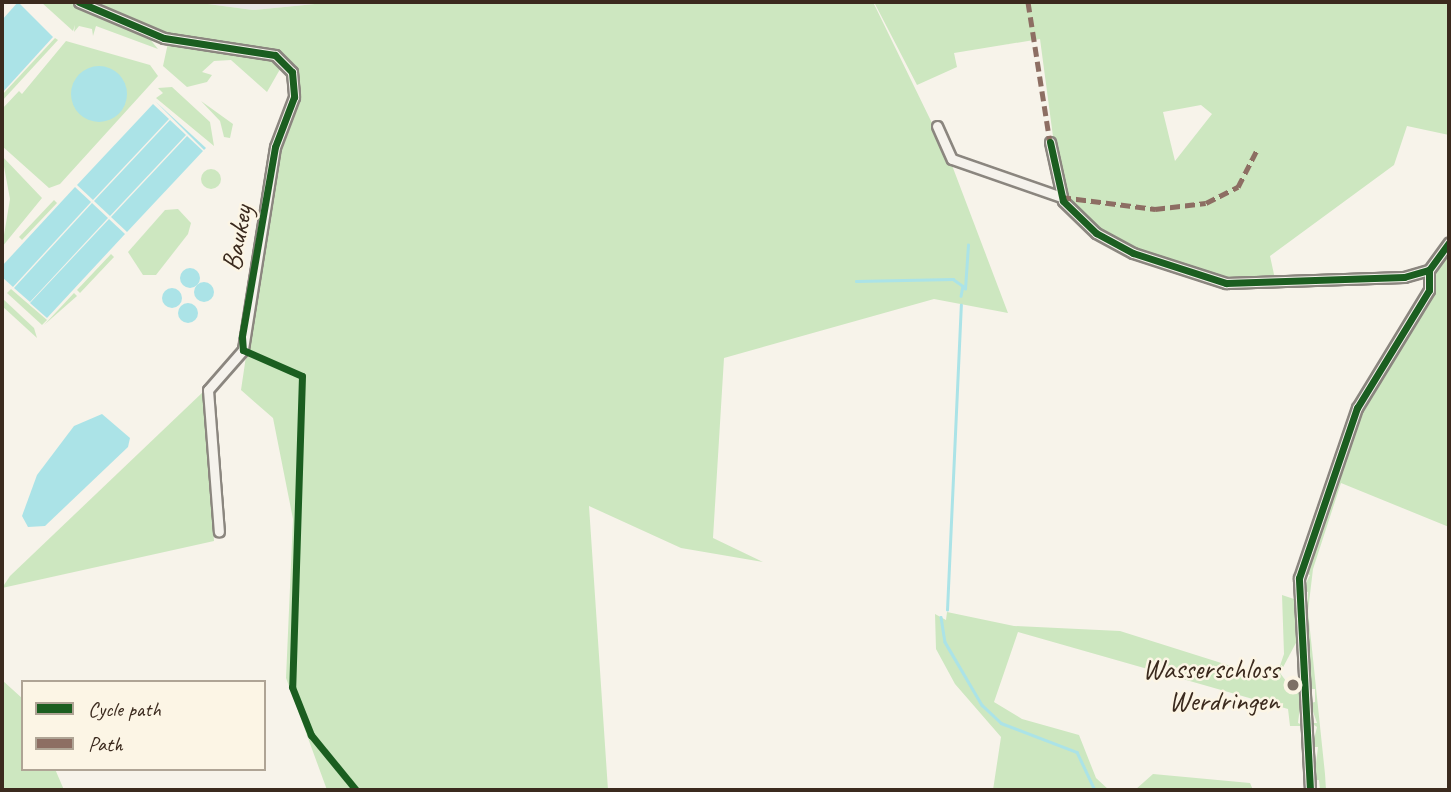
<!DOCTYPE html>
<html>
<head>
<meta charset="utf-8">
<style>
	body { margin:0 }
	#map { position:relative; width:1451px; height:792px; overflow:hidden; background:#f7f3ea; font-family:Caveat,sans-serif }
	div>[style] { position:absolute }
	.built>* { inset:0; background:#e7e7e4 }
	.green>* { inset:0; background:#cde7c0 }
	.round { border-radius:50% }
	.water>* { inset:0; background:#abe3e7 }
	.stream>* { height:2.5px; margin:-1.25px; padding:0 1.25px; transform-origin:1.25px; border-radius:1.25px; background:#abe3e7 }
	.roads { filter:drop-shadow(2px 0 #8b867f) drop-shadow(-2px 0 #8b867f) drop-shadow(0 2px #8b867f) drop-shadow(0 -2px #8b867f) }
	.minor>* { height:9px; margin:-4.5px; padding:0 4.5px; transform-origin:4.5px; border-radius:4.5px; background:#f5f2ec }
	.rail>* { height:2.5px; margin-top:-1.25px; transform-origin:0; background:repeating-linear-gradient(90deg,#b3afa9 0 10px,transparent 0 15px) }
	.quiet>* { height:5px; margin-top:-2.5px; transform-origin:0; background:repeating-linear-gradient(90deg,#8d6e63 0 10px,transparent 0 15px) }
	.cycleway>* { height:7px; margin:-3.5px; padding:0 3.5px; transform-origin:3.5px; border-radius:3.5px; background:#1b5e20 }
	.dots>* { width:19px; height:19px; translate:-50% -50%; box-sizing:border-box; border:4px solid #fcf5e5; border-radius:50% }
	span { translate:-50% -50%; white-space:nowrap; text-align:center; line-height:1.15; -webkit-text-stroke:5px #fcf5e5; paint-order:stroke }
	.street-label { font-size:28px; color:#3b2a1e }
	.poi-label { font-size:28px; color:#3b2a1e }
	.right { translate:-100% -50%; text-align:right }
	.frame { position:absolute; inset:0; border:4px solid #3b2a1e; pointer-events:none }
	.legend { position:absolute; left:21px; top:680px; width:245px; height:91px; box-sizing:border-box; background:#fcf5e5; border:2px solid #afa495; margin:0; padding:9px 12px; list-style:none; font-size:21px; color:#3b2a1e }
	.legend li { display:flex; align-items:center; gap:14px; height:35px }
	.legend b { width:35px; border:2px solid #afa495 }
</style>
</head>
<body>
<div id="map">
	<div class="built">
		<i style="clip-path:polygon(193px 2px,335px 2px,253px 10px)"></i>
	</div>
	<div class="green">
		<i style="clip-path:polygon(41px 2px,70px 2px,149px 38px,158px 49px,96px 26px,93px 36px,92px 29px,79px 26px,74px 32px,75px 25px,73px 31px)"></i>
		<i style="clip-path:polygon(86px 2px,193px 2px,253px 10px,335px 2px,873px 2px,950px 160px,1008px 313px,934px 299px,724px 358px,713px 538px,763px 562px,681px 548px,589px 506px,608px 790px,327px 790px,286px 678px,293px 519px,273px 418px,241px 390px,277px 147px,295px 97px,284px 59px,163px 35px)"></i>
		<i style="clip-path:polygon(evenodd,874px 2px,1449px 2px,1449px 135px,1407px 126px,1394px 165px,1270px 256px,1275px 279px,1243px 284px,1155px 261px,1084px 222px,1060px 189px,1040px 39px,954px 53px,957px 67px,917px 85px,874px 2px,1201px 105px,1212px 114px,1175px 161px,1163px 112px,1201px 105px)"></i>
		<i style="clip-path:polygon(55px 38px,58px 40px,2px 101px,2px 95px)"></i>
		<i style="clip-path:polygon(66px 41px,150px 65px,158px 76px,60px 184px,49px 188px,2px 146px,2px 109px,19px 91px,22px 94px)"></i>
		<i style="clip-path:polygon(168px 43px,265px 55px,283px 64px,267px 92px,231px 60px,214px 61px,202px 72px,212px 75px,207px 82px,187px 87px,163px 66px)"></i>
		<i style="clip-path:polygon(172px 87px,210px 122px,214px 146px,156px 98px,163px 93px,158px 88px)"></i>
		<i style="clip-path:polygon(201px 101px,233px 124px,230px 138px,224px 137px,220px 121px)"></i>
		<i style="clip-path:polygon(2px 156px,42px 198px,2px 247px,10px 199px)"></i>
		<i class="round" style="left:201px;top:169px;width:20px;height:20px"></i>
		<i style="clip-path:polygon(54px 200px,57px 203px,22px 240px,19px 237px)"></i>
		<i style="clip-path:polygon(178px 209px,191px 223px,188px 234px,156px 275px,143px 275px,128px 252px,165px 210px)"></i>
		<i style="clip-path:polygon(1449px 242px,1449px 527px,1341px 483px,1313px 569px,1308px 611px,1325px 774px,1326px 790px,1320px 790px,1319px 780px,1314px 780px,1318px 747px,1312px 747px,1317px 727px,1311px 723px,1317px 723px,1310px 703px,1315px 702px,1315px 689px,1309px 689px,1301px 608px,1307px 607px,1308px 592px,1302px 591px,1310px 575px,1304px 573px,1360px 412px,1380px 376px,1385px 377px)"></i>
		<i style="clip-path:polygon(111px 254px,114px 257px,80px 293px,77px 290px)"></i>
		<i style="clip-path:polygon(11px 289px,47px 320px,42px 325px,7px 293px)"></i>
		<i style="clip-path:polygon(74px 293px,77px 296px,44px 325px)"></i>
		<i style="clip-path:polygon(2px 298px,34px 328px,37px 338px,2px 306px)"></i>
		<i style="clip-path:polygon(204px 391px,214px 541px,2px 588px,10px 576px)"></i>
		<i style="clip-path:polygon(1282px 595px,1294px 599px,1298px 639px,1280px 673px,1289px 685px,1303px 683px,1298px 723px,1305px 726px,1290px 726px,1288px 709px,1018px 632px,994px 702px,1022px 719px,1079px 735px,1096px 778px,1109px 790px,993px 790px,1001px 737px,955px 684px,936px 649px,935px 614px,946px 620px,947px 612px,1014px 626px,1120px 631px,1275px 680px,1284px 654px)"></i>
		<i style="clip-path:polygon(2px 680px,23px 699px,23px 769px,55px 769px,64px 790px,2px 790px)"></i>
		<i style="clip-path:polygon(1153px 774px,1250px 783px,1253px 790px,1135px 790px)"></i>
	</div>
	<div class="water">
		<i style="clip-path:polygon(18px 2px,53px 37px,2px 93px,2px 20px)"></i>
		<i class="round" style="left:71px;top:66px;width:56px;height:56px"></i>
		<i style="clip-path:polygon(155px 101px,206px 148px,204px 150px)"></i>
		<i style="clip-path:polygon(153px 104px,169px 119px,93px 200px,77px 185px)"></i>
		<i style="clip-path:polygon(170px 120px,186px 135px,110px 216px,94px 201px)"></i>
		<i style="clip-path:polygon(187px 136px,203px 151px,127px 232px,111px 217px)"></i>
		<i style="clip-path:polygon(75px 187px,91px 202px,13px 287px,2px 277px,2px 266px)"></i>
		<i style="clip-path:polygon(92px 203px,108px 218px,30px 302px,14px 288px)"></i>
		<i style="clip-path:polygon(109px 219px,125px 234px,47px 318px,30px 303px)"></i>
		<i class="round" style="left:180px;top:268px;width:20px;height:20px"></i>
		<i class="round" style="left:194px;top:282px;width:20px;height:20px"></i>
		<i class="round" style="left:162px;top:288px;width:20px;height:20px"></i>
		<i class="round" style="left:178px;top:303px;width:20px;height:20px"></i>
		<i style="clip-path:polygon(102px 414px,130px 438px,128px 447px,45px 526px,28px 527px,22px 516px,37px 475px,74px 426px)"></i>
	</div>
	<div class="stream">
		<i style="left:856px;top:281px;width:97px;rotate:-1.2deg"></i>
		<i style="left:953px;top:279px;width:12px;rotate:35deg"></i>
		<i style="left:963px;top:286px;width:10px;rotate:101deg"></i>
		<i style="left:965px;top:289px;width:44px;rotate:-86.1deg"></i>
		<i style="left:947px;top:610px;width:305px;rotate:-87.4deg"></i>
		<i style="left:941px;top:617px;width:25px;rotate:81deg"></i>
		<i style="left:945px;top:642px;width:73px;rotate:59.6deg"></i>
		<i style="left:982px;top:705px;width:26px;rotate:43deg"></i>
		<i style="left:1001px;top:723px;width:81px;rotate:20.9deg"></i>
		<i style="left:1077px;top:752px;width:42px;rotate:64.7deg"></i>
	</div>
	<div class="roads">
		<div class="minor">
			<i style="left:79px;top:2px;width:92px;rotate:23deg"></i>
			<i style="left:164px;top:38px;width:112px;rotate:8.7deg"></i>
			<i style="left:275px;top:55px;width:24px;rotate:45deg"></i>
			<i style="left:292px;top:72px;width:25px;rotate:85deg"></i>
			<i style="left:294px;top:97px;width:53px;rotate:110.8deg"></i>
			<i style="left:275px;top:147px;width:206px;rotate:99deg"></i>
			<i style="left:243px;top:350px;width:53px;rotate:131.2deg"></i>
			<i style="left:208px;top:390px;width:142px;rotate:85.6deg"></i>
			<i style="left:937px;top:126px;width:36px;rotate:66deg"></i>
			<i style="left:952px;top:159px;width:115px;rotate:19.2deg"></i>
			<i style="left:1050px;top:142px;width:60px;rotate:77.6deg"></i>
			<i style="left:1063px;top:201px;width:46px;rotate:44.1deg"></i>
			<i style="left:1096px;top:233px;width:42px;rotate:28.4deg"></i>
			<i style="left:1133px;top:253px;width:98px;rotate:17.9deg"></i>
			<i style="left:1226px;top:283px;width:178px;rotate:-1.9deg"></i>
			<i style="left:1404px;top:277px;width:26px;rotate:-16deg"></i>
			<i style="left:1429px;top:270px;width:34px;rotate:-54deg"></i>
			<i style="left:1310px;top:790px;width:212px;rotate:-93deg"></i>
			<i style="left:1299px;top:578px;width:180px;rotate:-71.2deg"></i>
			<i style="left:1357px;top:408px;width:138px;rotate:-58.6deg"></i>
			<i style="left:1429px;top:290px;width:20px;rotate:-90deg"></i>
		</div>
	</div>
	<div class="rail">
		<i style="left:233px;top:2px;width:67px"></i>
	</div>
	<div class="quiet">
		<i style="left:1028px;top:2px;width:142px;rotate:81.1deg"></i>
		<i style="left:1061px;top:197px;width:95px;rotate:7.3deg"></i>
		<i style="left:1155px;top:209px;width:51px;rotate:-6.7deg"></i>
		<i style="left:1206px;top:203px;width:36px;rotate:-27deg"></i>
		<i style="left:1238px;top:187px;width:44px;rotate:-62.9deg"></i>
	</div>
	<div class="cycleway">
		<i style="left:79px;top:2px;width:92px;rotate:23deg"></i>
		<i style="left:164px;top:38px;width:112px;rotate:8.7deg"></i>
		<i style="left:275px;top:55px;width:24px;rotate:45deg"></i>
		<i style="left:292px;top:72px;width:25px;rotate:85deg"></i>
		<i style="left:294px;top:97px;width:53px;rotate:110.8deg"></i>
		<i style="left:275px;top:147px;width:193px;rotate:99.9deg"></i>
		<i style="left:242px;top:337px;width:13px;rotate:86deg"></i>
		<i style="left:243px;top:350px;width:64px;rotate:23.8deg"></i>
		<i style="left:302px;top:376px;width:311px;rotate:91.8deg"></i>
		<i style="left:292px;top:687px;width:52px;rotate:68.4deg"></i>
		<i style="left:311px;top:735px;width:71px;rotate:50.7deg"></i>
		<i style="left:1050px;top:142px;width:60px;rotate:77.6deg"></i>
		<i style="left:1063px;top:201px;width:46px;rotate:44.1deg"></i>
		<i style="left:1096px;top:233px;width:42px;rotate:28.4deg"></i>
		<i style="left:1133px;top:253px;width:98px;rotate:17.9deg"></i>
		<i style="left:1226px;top:283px;width:178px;rotate:-1.9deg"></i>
		<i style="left:1404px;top:277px;width:26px;rotate:-16deg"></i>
		<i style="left:1429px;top:270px;width:34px;rotate:-54deg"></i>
		<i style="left:1310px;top:790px;width:212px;rotate:-93deg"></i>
		<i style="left:1299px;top:578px;width:180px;rotate:-71.2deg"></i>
		<i style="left:1357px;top:408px;width:138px;rotate:-58.6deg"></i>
		<i style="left:1429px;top:290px;width:20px;rotate:-90deg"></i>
	</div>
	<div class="dots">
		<i style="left:1293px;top:685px;background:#7d7065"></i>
	</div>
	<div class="street-label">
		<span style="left:237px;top:238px;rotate:-79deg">Baukey</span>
	</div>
	<div class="poi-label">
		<span class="right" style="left:1279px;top:685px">Wasserschloss<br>Werdringen</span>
	</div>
	<div class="frame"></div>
	<ul class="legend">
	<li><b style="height:9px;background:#1b5e20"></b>Cycle path</li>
	<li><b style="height:9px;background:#8d6e63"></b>Path</li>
	</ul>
</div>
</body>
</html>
